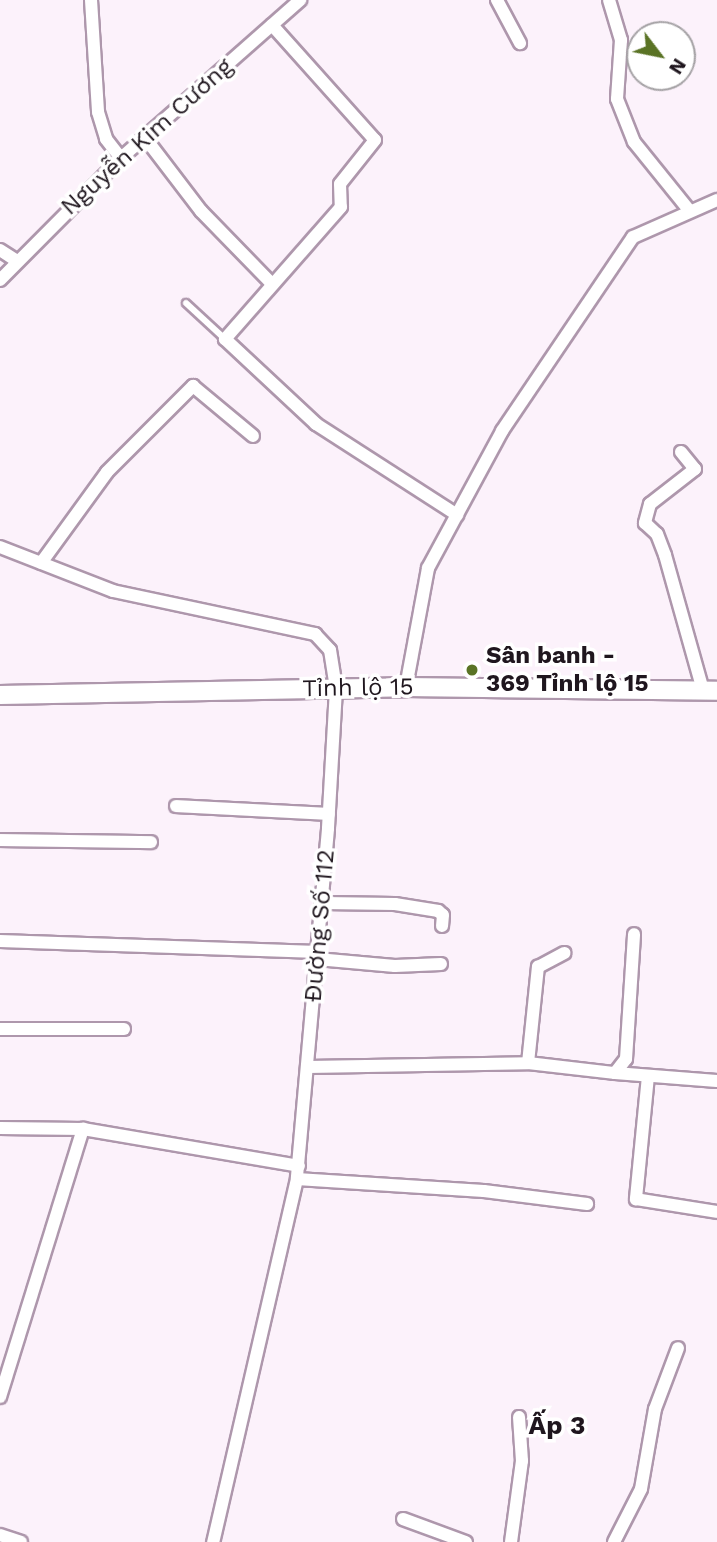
<!DOCTYPE html>
<html>
<head>
<meta charset="utf-8">
<style>
	body { margin:0 }
	#map { position:relative; width:717px; height:1542px; overflow:hidden; background:#fcf2fb; font-family:"Work Sans",sans-serif }
	div>[style] { position:absolute }
	.roads { filter:drop-shadow(2px 0 #ae97ac) drop-shadow(-2px 0 #ae97ac) drop-shadow(0 2px #ae97ac) drop-shadow(0 -2px #ae97ac) }
	.lane>* { height:6px; margin:-3px; padding:0 3px; transform-origin:3px; border-radius:3px; background:#fff }
	.street>* { height:12px; margin:-6px; padding:0 6px; transform-origin:6px; border-radius:6px; background:#fff }
	.secondary>* { height:18px; margin:-9px; padding:0 9px; transform-origin:9px; border-radius:9px; background:#fff }
	.dots>* { width:19px; height:19px; translate:-50% -50%; box-sizing:border-box; border:4px solid #fff; border-radius:50% }
	span { translate:-50% -50%; white-space:nowrap; text-align:center; line-height:1.15; -webkit-text-stroke:7px #fff; paint-order:stroke }
	.street-label { font-size:24px; color:#1f161e }
	.poi-label { font-size:24px; color:#1f161e; font-weight:700 }
	.left { translate:0 -50%; text-align:left }
	.neighbourhood-label { font-size:26px; color:#1f161e; font-weight:700 }
	.north { position:absolute; left:626px; top:21px; width:70px; height:70px; box-sizing:border-box; background:#fff; border:2px solid #a5a2a5; border-radius:50%; rotate:122deg; font-size:19px; font-weight:700; line-height:28px; text-align:center; color:#1f161e }
	.north::after { content:''; display:block; margin:auto; width:24px; height:32px; background:#5a7325; clip-path:polygon(50% 0,100% 100%,50% 72%,0 100%) }
</style>
</head>
<body>
<div id="map">
	<div class="roads">
		<div class="lane">
			<i style="left:186px;top:303px;width:53px;rotate:42.7deg"></i>
		</div>
		<div class="street">
			<i style="left:91px;top:0;width:112px;rotate:86.4deg"></i>
			<i style="left:98px;top:112px;width:28px;rotate:73deg"></i>
			<i style="left:106px;top:139px;width:24px;rotate:52deg"></i>
			<i style="left:497px;top:0;width:49px;rotate:61.9deg"></i>
			<i style="left:609px;top:0;width:42px;rotate:73.3deg"></i>
			<i style="left:621px;top:40px;width:59px;rotate:93.9deg"></i>
			<i style="left:617px;top:99px;width:46px;rotate:68.4deg"></i>
			<i style="left:634px;top:142px;width:86px;rotate:51.1deg"></i>
			<i style="left:272px;top:25px;width:154px;rotate:48.2deg"></i>
			<i style="left:375px;top:140px;width:56px;rotate:128.5deg"></i>
			<i style="left:340px;top:184px;width:23px;rotate:88deg"></i>
			<i style="left:341px;top:207px;width:176px;rotate:131.3deg"></i>
			<i style="left:225px;top:339px;width:125px;rotate:43deg"></i>
			<i style="left:316px;top:424px;width:168px;rotate:32.8deg"></i>
			<i style="left:146px;top:139px;width:91px;rotate:52.6deg"></i>
			<i style="left:201px;top:211px;width:100px;rotate:45.8deg"></i>
			<i style="left:0;top:250px;width:20px;rotate:33deg"></i>
			<i style="left:0;top:280px;width:172px;rotate:-45.2deg"></i>
			<i style="left:121px;top:158px;width:239px;rotate:-41.4deg"></i>
			<i style="left:681px;top:452px;width:22px;rotate:51deg"></i>
			<i style="left:695px;top:469px;width:57px;rotate:142.1deg"></i>
			<i style="left:650px;top:504px;width:20px;rotate:105deg"></i>
			<i style="left:645px;top:523px;width:16px;rotate:43deg"></i>
			<i style="left:657px;top:534px;width:22px;rotate:69deg"></i>
			<i style="left:665px;top:555px;width:140px;rotate:74.3deg"></i>
			<i style="left:0;top:547px;width:121px;rotate:21.3deg"></i>
			<i style="left:113px;top:591px;width:207px;rotate:12deg"></i>
			<i style="left:315px;top:634px;width:22px;rotate:47deg"></i>
			<i style="left:330px;top:650px;width:39px;rotate:81deg"></i>
			<i style="left:336px;top:689px;width:140px;rotate:93.3deg"></i>
			<i style="left:328px;top:829px;width:351px;rotate:95.1deg"></i>
			<i style="left:297px;top:1179px;width:373px;rotate:103deg"></i>
			<i style="left:41px;top:563px;width:112px;rotate:-54deg"></i>
			<i style="left:107px;top:472px;width:122px;rotate:-45deg"></i>
			<i style="left:193px;top:386px;width:78px;rotate:39.8deg"></i>
			<i style="left:406px;top:687px;width:121px;rotate:-79.5deg"></i>
			<i style="left:428px;top:568px;width:156px;rotate:-61.6deg"></i>
			<i style="left:502px;top:431px;width:234px;rotate:-56deg"></i>
			<i style="left:633px;top:237px;width:92px;rotate:-23.8deg"></i>
			<i style="left:176px;top:806px;width:153px;rotate:3deg"></i>
			<i style="left:0;top:840px;width:151px;rotate:0.8deg"></i>
			<i style="left:323px;top:903px;width:72px;rotate:0.8deg"></i>
			<i style="left:395px;top:904px;width:44px;rotate:9.2deg"></i>
			<i style="left:438px;top:911px;width:6px;rotate:39deg"></i>
			<i style="left:443px;top:915px;width:11px;rotate:95deg"></i>
			<i style="left:0;top:941px;width:318px;rotate:2deg"></i>
			<i style="left:317px;top:959px;width:78px;rotate:5.1deg"></i>
			<i style="left:395px;top:966px;width:46px;rotate:-2.5deg"></i>
			<i style="left:0;top:1029px;width:124px"></i>
			<i style="left:528px;top:1063px;width:97px;rotate:-84.1deg"></i>
			<i style="left:538px;top:967px;width:30px;rotate:-28deg"></i>
			<i style="left:308px;top:1067px;width:220px;rotate:-1deg"></i>
			<i style="left:528px;top:1063px;width:88px;rotate:6.6deg"></i>
			<i style="left:615px;top:1073px;width:18px;rotate:-52deg"></i>
			<i style="left:626px;top:1059px;width:125px;rotate:-86.3deg"></i>
			<i style="left:615px;top:1073px;width:102px;rotate:4.5deg"></i>
			<i style="left:648px;top:1076px;width:124px;rotate:95.6deg"></i>
			<i style="left:636px;top:1199px;width:82px;rotate:9.1deg"></i>
			<i style="left:0;top:1128px;width:83px;rotate:0.7deg"></i>
			<i style="left:83px;top:1129px;width:219px;rotate:9.7deg"></i>
			<i style="left:297px;top:1179px;width:187px;rotate:3.7deg"></i>
			<i style="left:484px;top:1191px;width:104px;rotate:7.2deg"></i>
			<i style="left:0;top:1397px;width:281px;rotate:-72.8deg"></i>
			<i style="left:403px;top:1519px;width:67px;rotate:20.1deg"></i>
			<i style="left:0;top:1535px;width:22px;rotate:18deg"></i>
			<i style="left:511px;top:1542px;width:82px;rotate:-82.3deg"></i>
			<i style="left:522px;top:1461px;width:44px;rotate:-93.9deg"></i>
			<i style="left:614px;top:1542px;width:59px;rotate:-63deg"></i>
			<i style="left:641px;top:1489px;width:81px;rotate:-80.1deg"></i>
			<i style="left:655px;top:1409px;width:65px;rotate:-69.3deg"></i>
		</div>
		<div class="secondary">
			<i style="left:0;top:695px;width:406px;rotate:-1.1deg"></i>
			<i style="left:406px;top:687px;width:311px;rotate:0.7deg"></i>
		</div>
	</div>
	<div class="dots">
		<i style="left:472px;top:670px;background:#5a7325"></i>
	</div>
	<div class="street-label">
		<span style="left:147px;top:137px;rotate:-42deg">Nguyễn Kim Cương</span>
		<span style="left:358px;top:688px;rotate:-1deg">Tỉnh lộ 15</span>
		<span style="left:320px;top:926px;rotate:-85deg">Đường Số 112</span>
	</div>
	<div class="poi-label">
		<span class="left" style="left:486px;top:670px">Sân banh -<br>369 Tỉnh lộ 15</span>
	</div>
	<div class="neighbourhood-label">
		<span style="left:557px;top:1426px">Ấp 3</span>
	</div>
	<div class="north">N</div>
</div>
</body>
</html>
